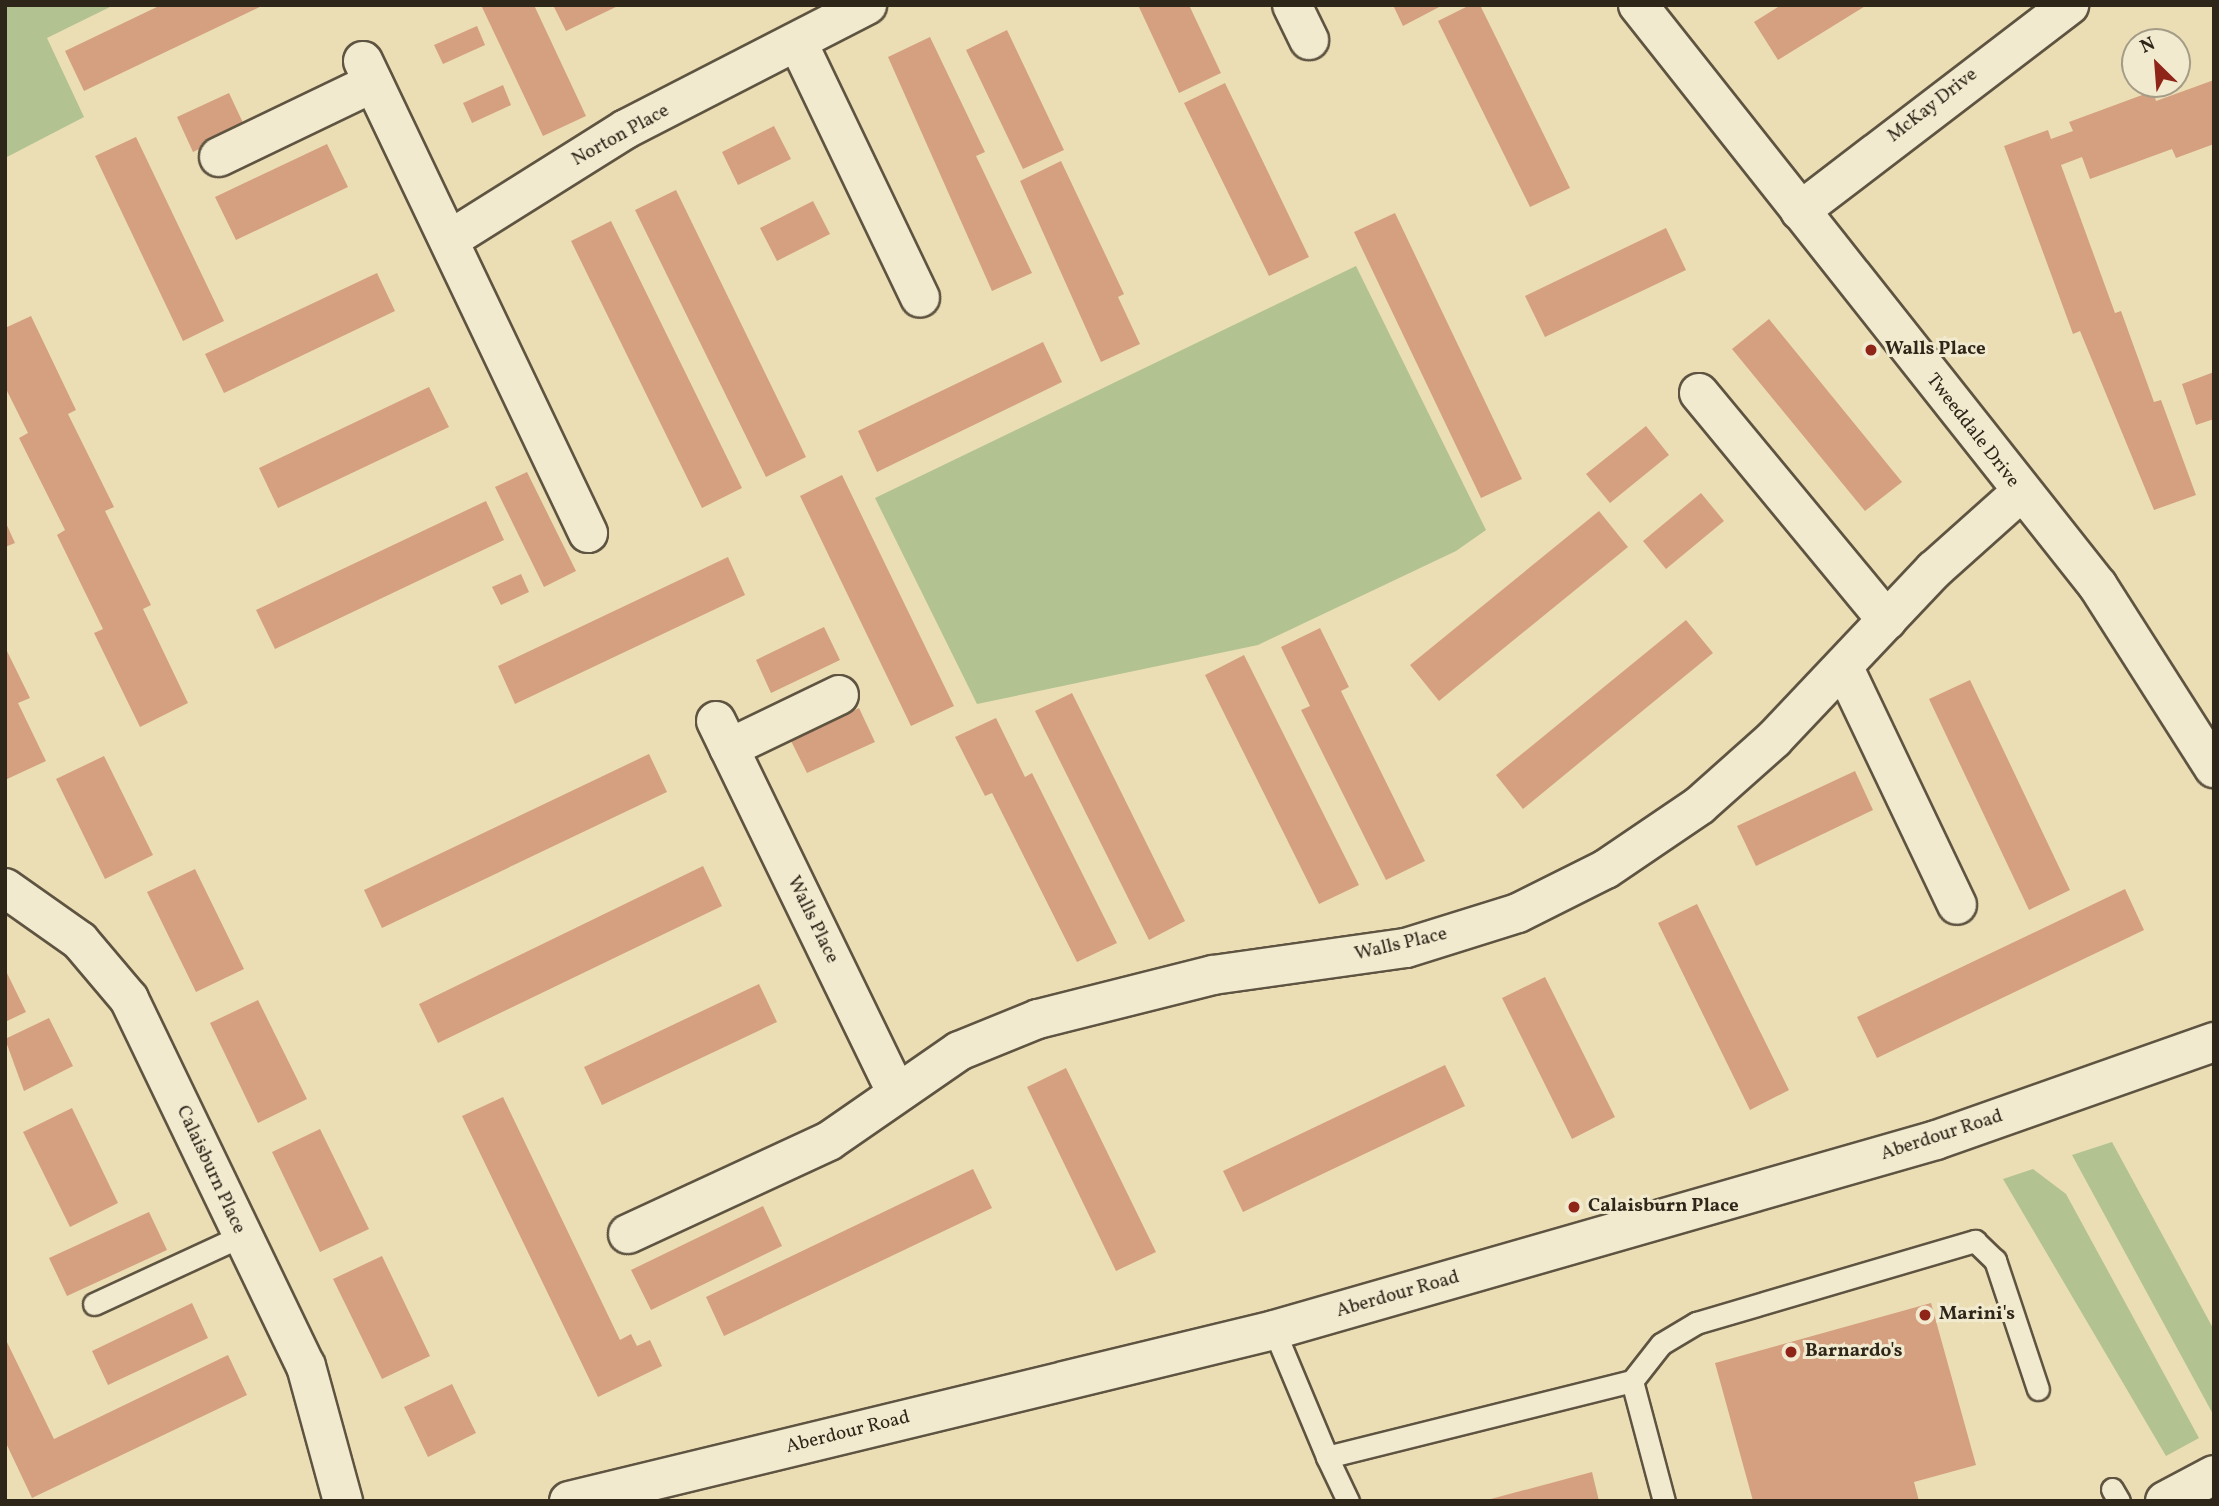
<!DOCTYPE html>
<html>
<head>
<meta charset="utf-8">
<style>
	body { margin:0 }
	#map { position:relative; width:2219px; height:1506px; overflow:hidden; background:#ebdeb5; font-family:Vollkorn,serif }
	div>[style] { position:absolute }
	.green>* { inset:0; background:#b2c291 }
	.building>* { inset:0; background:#d5a080 }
	.roads { filter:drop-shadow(2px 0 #5e5441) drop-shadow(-2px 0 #5e5441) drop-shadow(0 2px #5e5441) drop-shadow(0 -2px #5e5441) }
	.service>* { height:21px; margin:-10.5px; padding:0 10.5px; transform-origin:10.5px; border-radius:10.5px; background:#f2eacf }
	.minor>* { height:38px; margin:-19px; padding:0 19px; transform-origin:19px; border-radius:19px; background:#f2eacf }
	.secondary>* { height:38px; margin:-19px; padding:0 19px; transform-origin:19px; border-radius:19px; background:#f2eacf }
	.dots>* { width:19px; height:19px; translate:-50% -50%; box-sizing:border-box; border:4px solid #f2eacf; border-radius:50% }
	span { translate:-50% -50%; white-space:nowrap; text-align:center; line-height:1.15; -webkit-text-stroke:6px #f2eacf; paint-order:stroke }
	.street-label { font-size:19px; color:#2f261a }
	.poi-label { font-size:19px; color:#2f261a; font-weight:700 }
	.left { translate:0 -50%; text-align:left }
	.frame { position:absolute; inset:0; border:7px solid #2f261a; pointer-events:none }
	.north { position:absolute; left:2121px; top:28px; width:70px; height:70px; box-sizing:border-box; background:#f2eacf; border:2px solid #a49c87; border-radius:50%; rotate:335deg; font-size:19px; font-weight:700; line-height:28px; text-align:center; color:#2f261a }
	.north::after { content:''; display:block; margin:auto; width:24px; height:32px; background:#8f2418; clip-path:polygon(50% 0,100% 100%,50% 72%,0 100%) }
</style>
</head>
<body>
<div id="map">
	<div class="green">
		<i style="clip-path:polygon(5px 5px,114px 5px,47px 38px,84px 117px,5px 158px)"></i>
		<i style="clip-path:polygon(1356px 266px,1486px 530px,1456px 551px,1258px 645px,977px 704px,875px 498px)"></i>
		<i style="clip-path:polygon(2112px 1142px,2214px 1330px,2214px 1416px,2072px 1155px)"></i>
		<i style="clip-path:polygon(2033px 1169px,2066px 1194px,2199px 1438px,2166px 1456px,2003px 1179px)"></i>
	</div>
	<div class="building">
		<i style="clip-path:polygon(161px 5px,264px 5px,84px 91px,65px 51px)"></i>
		<i style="clip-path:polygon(481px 5px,534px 5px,586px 116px,543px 136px)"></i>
		<i style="clip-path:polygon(553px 5px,620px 5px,566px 31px)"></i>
		<i style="clip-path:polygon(1138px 5px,1189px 5px,1221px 73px,1179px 93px)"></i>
		<i style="clip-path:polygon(1393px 5px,1443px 5px,1403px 26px)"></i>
		<i style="clip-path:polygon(1470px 5px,1480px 5px,1570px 188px,1530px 207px,1438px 21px)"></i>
		<i style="clip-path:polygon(1781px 5px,1867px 5px,1778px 60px,1754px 22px)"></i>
		<i style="clip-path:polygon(477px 26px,485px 45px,443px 64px,434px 45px)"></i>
		<i style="clip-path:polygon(1007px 30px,1064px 150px,1023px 169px,966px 50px)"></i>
		<i style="clip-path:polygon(930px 37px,985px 152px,976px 156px,1032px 273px,992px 291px,888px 57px)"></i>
		<i style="clip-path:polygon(2214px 80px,2214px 144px,2176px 158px,2172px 149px,2090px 179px,2082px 157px,2061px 165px,2115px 313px,2121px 311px,2154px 402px,2161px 400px,2196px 495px,2154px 510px,2080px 331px,2073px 334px,2004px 146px,2048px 130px,2051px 139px,2073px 131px,2069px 122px,2153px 91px,2156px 101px)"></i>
		<i style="clip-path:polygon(1225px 83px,1309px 257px,1269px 276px,1184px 103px)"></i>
		<i style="clip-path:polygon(503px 85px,511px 105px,472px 123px,463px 103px)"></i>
		<i style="clip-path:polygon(229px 93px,245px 127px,193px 152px,177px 117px)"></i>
		<i style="clip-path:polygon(774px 126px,791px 159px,738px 185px,722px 152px)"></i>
		<i style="clip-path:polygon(136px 137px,224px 321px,183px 341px,95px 156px)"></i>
		<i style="clip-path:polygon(327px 144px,348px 187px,236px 240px,215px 197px)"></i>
		<i style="clip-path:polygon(1061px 161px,1124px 294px,1118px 297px,1140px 344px,1101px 362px,1020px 181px)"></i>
		<i style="clip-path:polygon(676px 190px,806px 457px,766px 477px,635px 210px)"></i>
		<i style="clip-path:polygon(813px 201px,830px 234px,777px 261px,760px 228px)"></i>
		<i style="clip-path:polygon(1395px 213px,1522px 479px,1481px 498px,1354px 232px)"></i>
		<i style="clip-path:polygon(611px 221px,742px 488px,702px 508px,571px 241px)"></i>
		<i style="clip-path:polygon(1666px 228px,1686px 270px,1545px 337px,1525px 296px)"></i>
		<i style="clip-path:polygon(377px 273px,395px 311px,224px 393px,205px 354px)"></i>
		<i style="clip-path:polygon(31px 316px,76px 410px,68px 414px,114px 507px,105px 511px,151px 605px,143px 609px,188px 703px,140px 727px,94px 633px,103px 629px,57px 535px,65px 530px,19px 438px,28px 433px,5px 387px,5px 328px)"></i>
		<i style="clip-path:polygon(1769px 319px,1902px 482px,1865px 511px,1732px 349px)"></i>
		<i style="clip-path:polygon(1043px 342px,1062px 382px,877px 472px,858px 431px)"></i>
		<i style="clip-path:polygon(2214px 372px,2214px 419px,2196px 425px,2182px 384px)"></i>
		<i style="clip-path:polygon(429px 387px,449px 427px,278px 508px,259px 468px)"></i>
		<i style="clip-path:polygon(1646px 426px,1669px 455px,1610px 503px,1586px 474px)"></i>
		<i style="clip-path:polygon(527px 472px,576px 571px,544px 587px,495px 487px)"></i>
		<i style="clip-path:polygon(842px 475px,954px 706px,911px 726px,800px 496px)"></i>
		<i style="clip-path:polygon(1701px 493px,1724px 521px,1666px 569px,1643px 541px)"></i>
		<i style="clip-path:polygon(486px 501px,504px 540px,275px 649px,256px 610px)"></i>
		<i style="clip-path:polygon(1599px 511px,1628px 547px,1439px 701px,1410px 665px)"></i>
		<i style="clip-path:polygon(5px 521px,15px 543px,5px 547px)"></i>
		<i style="clip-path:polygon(728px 557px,745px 595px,515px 704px,498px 666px)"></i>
		<i style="clip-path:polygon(521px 574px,529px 592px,501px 605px,492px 587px)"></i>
		<i style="clip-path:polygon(1686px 620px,1713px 653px,1523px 809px,1496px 775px)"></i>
		<i style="clip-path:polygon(824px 627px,840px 660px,771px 693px,756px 660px)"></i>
		<i style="clip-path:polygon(1320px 628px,1349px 687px,1341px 691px,1425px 861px,1386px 880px,1301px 710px,1310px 706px,1281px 647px)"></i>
		<i style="clip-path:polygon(5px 647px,30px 698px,18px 703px,46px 761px,5px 780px)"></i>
		<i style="clip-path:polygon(1244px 655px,1359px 885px,1319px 904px,1205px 675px)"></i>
		<i style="clip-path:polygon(1970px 680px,2070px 890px,2029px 910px,1929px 699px)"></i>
		<i style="clip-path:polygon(1072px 693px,1185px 921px,1149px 940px,1035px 711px)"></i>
		<i style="clip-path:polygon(859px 708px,875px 742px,807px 773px,791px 741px)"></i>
		<i style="clip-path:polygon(996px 718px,1025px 777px,1032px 773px,1117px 943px,1077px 962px,992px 793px,985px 796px,955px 737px)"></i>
		<i style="clip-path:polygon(649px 754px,667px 792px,382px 928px,364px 890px)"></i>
		<i style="clip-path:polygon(104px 756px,153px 855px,105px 879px,56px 779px)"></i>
		<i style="clip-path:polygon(1855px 771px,1873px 810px,1756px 866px,1737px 826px)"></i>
		<i style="clip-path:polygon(703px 866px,722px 906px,438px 1043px,419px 1004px)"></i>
		<i style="clip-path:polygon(195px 869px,244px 969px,196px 992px,147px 892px)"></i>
		<i style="clip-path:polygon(2125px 889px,2144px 930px,1877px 1058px,1857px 1017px)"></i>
		<i style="clip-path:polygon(1697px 904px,1789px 1090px,1750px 1110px,1658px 923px)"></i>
		<i style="clip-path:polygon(5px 969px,26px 1012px,5px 1022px)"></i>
		<i style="clip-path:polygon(1545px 977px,1615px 1117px,1572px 1139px,1502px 998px)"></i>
		<i style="clip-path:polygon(759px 984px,777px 1022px,602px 1105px,584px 1067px)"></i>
		<i style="clip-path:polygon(258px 1000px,307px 1099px,258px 1123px,210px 1023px)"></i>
		<i style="clip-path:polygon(49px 1018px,73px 1066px,24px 1091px,5px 1039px)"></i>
		<i style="clip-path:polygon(1445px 1065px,1465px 1106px,1243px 1212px,1223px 1171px)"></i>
		<i style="clip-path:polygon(1066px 1068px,1156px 1252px,1116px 1271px,1027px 1087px)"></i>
		<i style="clip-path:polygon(503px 1097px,620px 1340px,631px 1334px,637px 1346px,650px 1340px,662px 1366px,598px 1397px,462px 1116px)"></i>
		<i style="clip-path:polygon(72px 1108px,118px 1203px,70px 1227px,23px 1132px)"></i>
		<i style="clip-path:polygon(320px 1129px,369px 1229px,320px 1252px,272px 1152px)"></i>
		<i style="clip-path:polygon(973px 1169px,992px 1208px,724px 1336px,706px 1297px)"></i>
		<i style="clip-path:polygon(763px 1206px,782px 1246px,651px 1310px,631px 1270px)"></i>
		<i style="clip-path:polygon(149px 1212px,167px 1250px,67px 1296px,49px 1258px)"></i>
		<i style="clip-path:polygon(382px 1256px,430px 1356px,382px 1379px,333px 1279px)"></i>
		<i style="clip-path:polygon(192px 1303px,208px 1338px,108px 1385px,92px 1351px)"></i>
		<i style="clip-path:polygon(1931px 1303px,1976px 1465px,1914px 1482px,1919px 1501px,1753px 1501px,1715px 1363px)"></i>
		<i style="clip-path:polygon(5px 1338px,54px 1439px,228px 1355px,247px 1395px,32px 1498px,5px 1441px)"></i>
		<i style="clip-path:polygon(452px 1384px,476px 1433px,428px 1457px,404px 1407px)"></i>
		<i style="clip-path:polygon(1592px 1472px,1599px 1501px,1487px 1501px,1487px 1500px)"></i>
	</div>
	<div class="roads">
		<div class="service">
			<i style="left:94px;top:1304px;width:162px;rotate:-24.8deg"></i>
			<i style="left:1274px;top:1330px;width:138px;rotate:67.3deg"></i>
			<i style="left:1327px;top:1457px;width:314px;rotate:-14deg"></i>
			<i style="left:1632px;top:1381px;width:124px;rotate:75.1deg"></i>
			<i style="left:1632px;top:1381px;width:47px;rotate:-51.9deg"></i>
			<i style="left:1661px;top:1344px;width:41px;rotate:-31deg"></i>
			<i style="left:1696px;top:1323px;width:291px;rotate:-16.4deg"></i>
			<i style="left:1975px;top:1241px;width:28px;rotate:44deg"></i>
			<i style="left:1995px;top:1260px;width:136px;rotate:71.6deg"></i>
			<i style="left:1327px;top:1457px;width:49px;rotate:64.5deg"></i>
			<i style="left:2112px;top:1489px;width:14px;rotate:60deg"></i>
		</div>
		<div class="minor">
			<i style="left:1292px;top:5px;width:39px;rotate:64deg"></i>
			<i style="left:1638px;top:5px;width:741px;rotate:51.63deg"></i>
			<i style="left:2098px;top:586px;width:216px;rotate:57.5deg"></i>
			<i style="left:799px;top:45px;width:280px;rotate:64.4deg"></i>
			<i style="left:363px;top:61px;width:523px;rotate:64.51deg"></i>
			<i style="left:219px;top:157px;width:171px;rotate:-25.7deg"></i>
			<i style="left:1800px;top:211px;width:339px;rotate:-37.4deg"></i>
			<i style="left:449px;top:240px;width:209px;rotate:-32.1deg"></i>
			<i style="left:626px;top:129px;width:271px;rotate:-27.2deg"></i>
			<i style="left:1699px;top:393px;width:295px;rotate:50.4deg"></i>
			<i style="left:1845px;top:670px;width:260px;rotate:64.5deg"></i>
			<i style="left:716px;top:721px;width:412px;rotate:64.1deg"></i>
			<i style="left:729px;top:748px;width:122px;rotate:-25.7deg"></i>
			<i style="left:5px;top:888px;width:92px;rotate:35.2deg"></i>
			<i style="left:80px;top:941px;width:76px;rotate:49.8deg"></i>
			<i style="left:129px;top:999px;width:407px;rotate:64.3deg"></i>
			<i style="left:306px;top:1366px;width:140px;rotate:74.7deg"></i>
			<i style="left:628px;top:1234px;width:221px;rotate:-24.8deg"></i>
			<i style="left:829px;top:1141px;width:158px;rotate:-34.7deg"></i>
			<i style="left:959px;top:1051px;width:85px;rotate:-22.1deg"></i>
			<i style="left:1038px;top:1019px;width:180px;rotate:-14.1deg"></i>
			<i style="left:1213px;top:975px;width:195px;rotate:-8deg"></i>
			<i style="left:1406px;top:948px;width:117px;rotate:-17.4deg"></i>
			<i style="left:1518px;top:913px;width:98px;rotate:-26.6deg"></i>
			<i style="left:1606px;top:869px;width:114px;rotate:-34.2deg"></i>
			<i style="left:1700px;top:805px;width:99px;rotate:-41.7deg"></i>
			<i style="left:1774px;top:739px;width:233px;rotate:-46.6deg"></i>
			<i style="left:1934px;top:570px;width:115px;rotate:-41.8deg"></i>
			<i style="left:2165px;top:1501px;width:55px;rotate:-28deg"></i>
		</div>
		<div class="secondary">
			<i style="left:569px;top:1501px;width:725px;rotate:-13.63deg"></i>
			<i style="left:1274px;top:1330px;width:689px;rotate:-16.01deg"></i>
			<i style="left:1936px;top:1140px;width:295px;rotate:-19.4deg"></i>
		</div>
	</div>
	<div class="dots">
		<i style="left:1871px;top:350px;background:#8f2418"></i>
		<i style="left:1574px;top:1207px;background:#8f2418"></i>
		<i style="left:1925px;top:1315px;background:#8f2418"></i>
		<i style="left:1791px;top:1352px;background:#8f2418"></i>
	</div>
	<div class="street-label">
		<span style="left:1933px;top:106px;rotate:-38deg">McKay Drive</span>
		<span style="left:621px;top:136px;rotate:-29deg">Norton Place</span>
		<span style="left:1972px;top:431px;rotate:52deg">Tweeddale Drive</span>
		<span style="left:812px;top:920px;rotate:64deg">Walls Place</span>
		<span style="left:1401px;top:945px;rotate:-13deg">Walls Place</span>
		<span style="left:1942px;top:1136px;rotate:-18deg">Aberdour Road</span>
		<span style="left:210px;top:1170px;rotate:65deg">Calaisburn Place</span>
		<span style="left:1398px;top:1295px;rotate:-16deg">Aberdour Road</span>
		<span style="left:848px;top:1433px;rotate:-14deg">Aberdour Road</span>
	</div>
	<div class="poi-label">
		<span class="left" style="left:1885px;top:350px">Walls Place</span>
		<span class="left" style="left:1588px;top:1207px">Calaisburn Place</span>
		<span class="left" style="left:1939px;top:1315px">Marini's</span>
		<span class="left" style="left:1805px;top:1352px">Barnardo's</span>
	</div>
	<div class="frame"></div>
	<div class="north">N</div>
</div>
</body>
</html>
